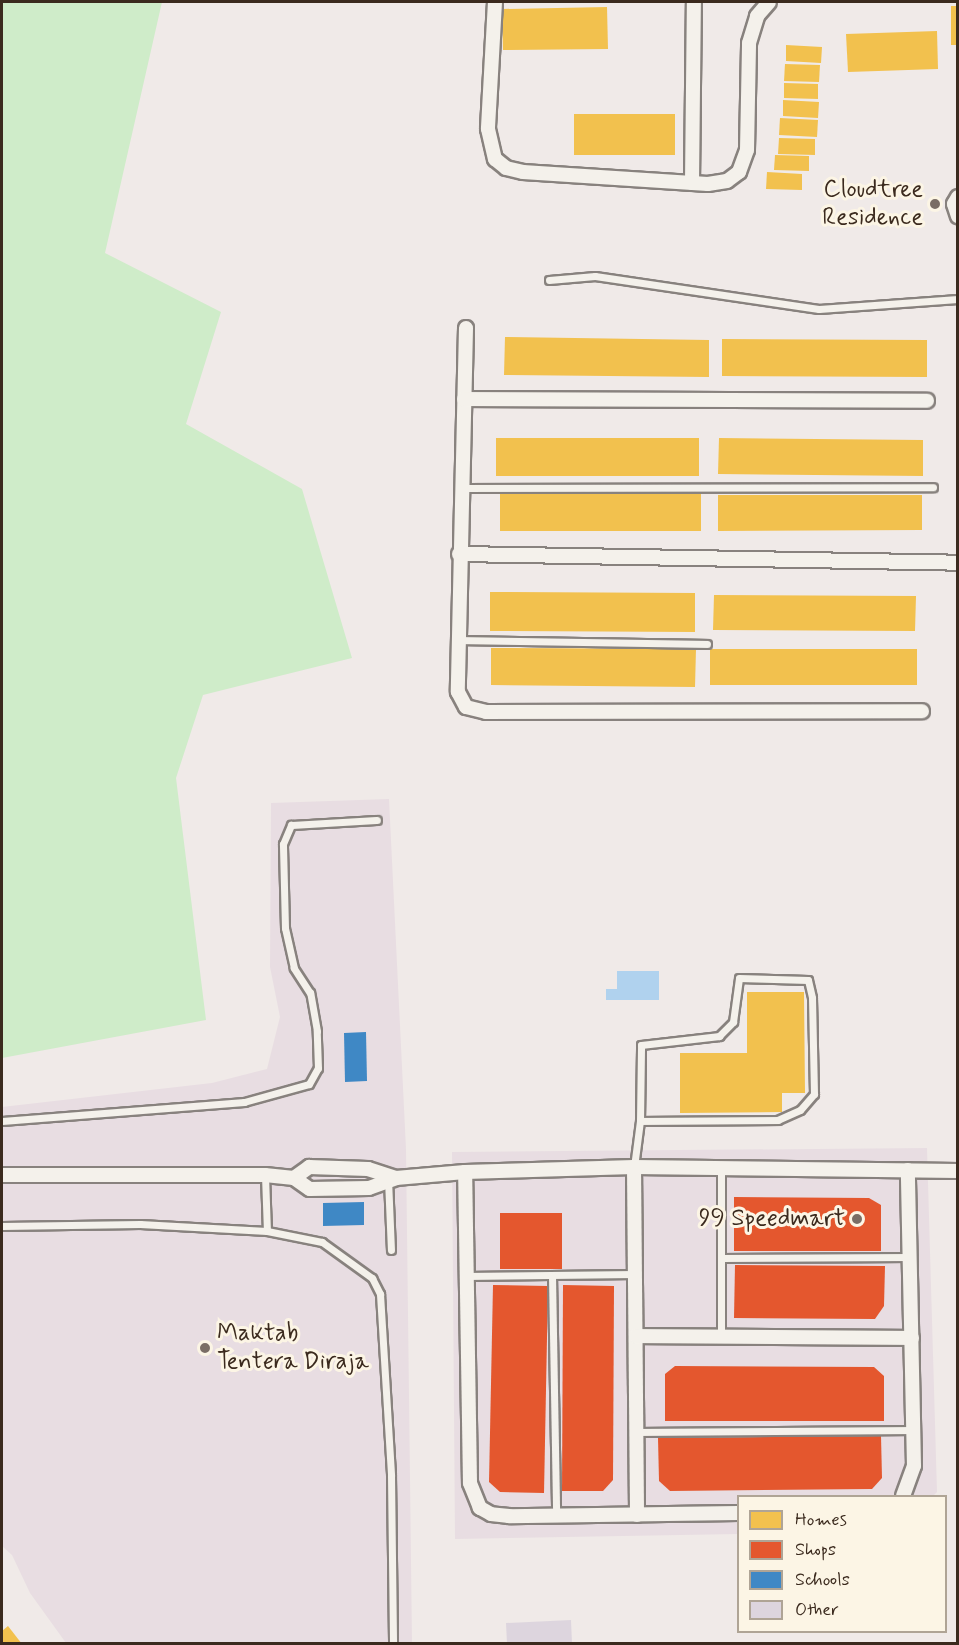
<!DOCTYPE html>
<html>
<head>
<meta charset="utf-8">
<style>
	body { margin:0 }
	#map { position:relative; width:959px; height:1645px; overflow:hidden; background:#f0eae8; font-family:Mynerve,sans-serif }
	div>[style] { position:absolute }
	.built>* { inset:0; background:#e8dde2 }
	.green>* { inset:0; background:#cfecc9 }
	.water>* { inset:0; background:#b0d2ee }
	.homes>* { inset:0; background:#f2c14e }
	.shops>* { inset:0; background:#e4572e }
	.schools>* { inset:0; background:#3f88c5 }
	.building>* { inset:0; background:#ddd5de }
	.roads { filter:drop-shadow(2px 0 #88827e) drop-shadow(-2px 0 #88827e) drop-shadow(0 2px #88827e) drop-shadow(0 -2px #88827e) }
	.lane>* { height:7px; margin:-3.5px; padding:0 3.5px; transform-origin:3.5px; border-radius:3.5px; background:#f4f1eb }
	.street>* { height:14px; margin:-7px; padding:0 7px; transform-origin:7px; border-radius:7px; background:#f4f1eb }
	.dots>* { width:16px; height:16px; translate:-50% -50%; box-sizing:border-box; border:3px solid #fcf5e5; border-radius:50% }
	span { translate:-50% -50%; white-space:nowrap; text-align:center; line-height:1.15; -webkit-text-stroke:6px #fcf5e5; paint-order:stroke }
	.poi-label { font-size:24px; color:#3b2a1e }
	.right { translate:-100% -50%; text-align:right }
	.left { translate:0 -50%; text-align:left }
	.frame { position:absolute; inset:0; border:3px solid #3b2a1e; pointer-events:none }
	.legend { position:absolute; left:737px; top:1495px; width:210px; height:138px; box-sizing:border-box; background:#fcf5e5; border:2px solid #afa495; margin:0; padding:8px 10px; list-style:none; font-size:18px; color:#3b2a1e }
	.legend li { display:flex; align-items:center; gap:12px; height:30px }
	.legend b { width:30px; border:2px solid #afa495 }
</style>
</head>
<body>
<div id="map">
	<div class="built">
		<i style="clip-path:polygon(389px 799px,406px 1149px,412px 1643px,66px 1643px,30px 1593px,12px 1555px,2px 1546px,2px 1107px,212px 1083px,267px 1069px,280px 1017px,270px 967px,271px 803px)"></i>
		<i style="clip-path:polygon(927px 1148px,937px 1492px,933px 1496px,738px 1496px,738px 1534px,455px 1539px,452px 1152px)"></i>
	</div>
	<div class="green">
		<i style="clip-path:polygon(2px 2px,162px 2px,105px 253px,221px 312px,186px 424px,302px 489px,352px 658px,203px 695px,176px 778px,206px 1020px,2px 1058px)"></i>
	</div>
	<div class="water">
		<i style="clip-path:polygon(617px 971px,659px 971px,659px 1000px,606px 1000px,606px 989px,617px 989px)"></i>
	</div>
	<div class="homes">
		<i style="clip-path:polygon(951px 6px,958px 6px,958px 45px,951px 45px)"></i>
		<i style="clip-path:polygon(607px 7px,608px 49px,503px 50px,502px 9px)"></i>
		<i style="clip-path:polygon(937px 31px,938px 69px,848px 72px,846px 34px)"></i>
		<i style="clip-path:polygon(786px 45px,822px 47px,821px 63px,786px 61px)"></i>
		<i style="clip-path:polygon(785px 64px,820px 65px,819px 82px,784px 81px)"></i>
		<i style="clip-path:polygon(784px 83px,818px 84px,818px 99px,784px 98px)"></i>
		<i style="clip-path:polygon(783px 100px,819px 102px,818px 118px,783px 116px)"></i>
		<i style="clip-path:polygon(574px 114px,675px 114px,675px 155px,574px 155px)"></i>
		<i style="clip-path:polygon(780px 118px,818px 120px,817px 137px,779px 135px)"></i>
		<i style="clip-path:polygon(779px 138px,815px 139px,815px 155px,778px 154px)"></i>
		<i style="clip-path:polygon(775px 155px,809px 156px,809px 171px,774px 170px)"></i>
		<i style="clip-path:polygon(767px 172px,802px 174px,802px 190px,766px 189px)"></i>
		<i style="clip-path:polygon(505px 337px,709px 340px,709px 377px,504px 375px)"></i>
		<i style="clip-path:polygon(722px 339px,927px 340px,927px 377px,722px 376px)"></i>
		<i style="clip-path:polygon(496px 438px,699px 438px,699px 476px,496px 476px)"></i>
		<i style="clip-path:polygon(719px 438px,923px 440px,923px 476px,718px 474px)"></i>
		<i style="clip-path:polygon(500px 493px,701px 493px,701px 531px,500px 531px)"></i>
		<i style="clip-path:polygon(718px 495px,922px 495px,922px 530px,718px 531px)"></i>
		<i style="clip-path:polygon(490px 592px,695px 593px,695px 632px,490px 631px)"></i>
		<i style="clip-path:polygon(714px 595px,916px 596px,915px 631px,713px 630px)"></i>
		<i style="clip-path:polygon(491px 648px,696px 649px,695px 687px,491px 685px)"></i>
		<i style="clip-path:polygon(710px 649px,917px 649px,917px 685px,710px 685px)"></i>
		<i style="clip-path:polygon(747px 992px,804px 992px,805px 1093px,782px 1093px,782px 1112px,680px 1113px,680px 1053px,747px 1053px)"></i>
		<i style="clip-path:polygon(8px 1626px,22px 1644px,2px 1644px,2px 1631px)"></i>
	</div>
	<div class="shops">
		<i style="clip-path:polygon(734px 1197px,869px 1198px,881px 1205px,881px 1251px,734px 1251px)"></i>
		<i style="clip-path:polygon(500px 1213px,562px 1213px,562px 1269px,500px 1269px)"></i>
		<i style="clip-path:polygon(735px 1265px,885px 1266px,884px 1306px,875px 1319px,734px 1318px)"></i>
		<i style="clip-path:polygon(493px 1285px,548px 1286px,544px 1493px,500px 1492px,489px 1482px)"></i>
		<i style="clip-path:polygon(563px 1285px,614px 1286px,613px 1480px,603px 1491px,562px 1491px)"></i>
		<i style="clip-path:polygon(675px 1366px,874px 1367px,884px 1376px,884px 1421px,665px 1421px,665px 1374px)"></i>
		<i style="clip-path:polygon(881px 1436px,882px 1478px,872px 1489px,670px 1491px,659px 1481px,658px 1438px)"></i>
	</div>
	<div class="schools">
		<i style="clip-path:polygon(366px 1032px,367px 1081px,345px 1082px,344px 1033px)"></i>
		<i style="clip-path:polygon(364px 1202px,364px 1225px,323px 1226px,323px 1203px)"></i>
	</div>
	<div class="building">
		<i style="clip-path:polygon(571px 1620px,572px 1644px,507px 1644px,506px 1623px)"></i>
	</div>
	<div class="roads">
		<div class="lane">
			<i style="left:549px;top:280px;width:46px;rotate:-5deg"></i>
			<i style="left:595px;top:276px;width:226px;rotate:8.4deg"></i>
			<i style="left:819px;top:309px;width:139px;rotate:-4.1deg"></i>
			<i style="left:461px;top:488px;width:472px;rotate:-0.1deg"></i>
			<i style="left:459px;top:640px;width:248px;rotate:0.9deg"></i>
			<i style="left:2px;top:1121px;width:243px;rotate:-4.5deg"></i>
			<i style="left:244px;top:1102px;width:67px;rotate:-15.5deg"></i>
			<i style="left:309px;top:1084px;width:18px;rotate:-61deg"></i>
			<i style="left:318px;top:1068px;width:37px;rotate:-92deg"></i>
			<i style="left:317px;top:1031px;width:39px;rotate:-100deg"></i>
			<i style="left:310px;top:993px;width:30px;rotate:-123deg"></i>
			<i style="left:294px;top:968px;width:41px;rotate:-102.7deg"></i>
			<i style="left:285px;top:928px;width:84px;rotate:-91.4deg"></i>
			<i style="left:283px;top:844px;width:21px;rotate:-67deg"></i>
			<i style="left:291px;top:825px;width:86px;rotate:-3.3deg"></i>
			<i style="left:634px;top:1167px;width:46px;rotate:-82.6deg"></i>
			<i style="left:640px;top:1121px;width:76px;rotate:-89.2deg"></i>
			<i style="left:641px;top:1045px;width:79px;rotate:-6.6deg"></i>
			<i style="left:719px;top:1036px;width:20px;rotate:-45deg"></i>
			<i style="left:733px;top:1022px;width:44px;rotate:-82.2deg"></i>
			<i style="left:739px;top:978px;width:69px;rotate:1.7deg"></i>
			<i style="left:808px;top:980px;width:18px;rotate:77deg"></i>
			<i style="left:812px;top:998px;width:96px;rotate:88.8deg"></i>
			<i style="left:814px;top:1094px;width:21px;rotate:131deg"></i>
			<i style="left:800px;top:1110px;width:24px;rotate:156deg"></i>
			<i style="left:778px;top:1120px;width:138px;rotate:179.6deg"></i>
			<i style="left:721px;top:1168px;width:90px;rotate:90deg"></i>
			<i style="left:721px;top:1258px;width:189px;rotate:-0.3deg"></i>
			<i style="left:265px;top:1175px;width:56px;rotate:88deg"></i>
			<i style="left:388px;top:1179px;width:71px;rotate:87.6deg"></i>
			<i style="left:2px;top:1226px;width:138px;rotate:-0.8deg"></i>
			<i style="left:140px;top:1224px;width:127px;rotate:3.2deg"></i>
			<i style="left:267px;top:1231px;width:56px;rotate:11.3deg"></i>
			<i style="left:322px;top:1242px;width:62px;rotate:35.8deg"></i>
			<i style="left:372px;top:1278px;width:18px;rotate:63deg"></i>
			<i style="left:380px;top:1294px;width:182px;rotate:86.5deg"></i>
			<i style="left:391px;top:1476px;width:168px;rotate:89.3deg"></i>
			<i style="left:465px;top:1276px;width:170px;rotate:-0.7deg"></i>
			<i style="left:552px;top:1276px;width:241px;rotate:89deg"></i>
			<i style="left:721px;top:1337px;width:79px;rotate:-90deg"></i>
			<i style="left:637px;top:1432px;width:276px;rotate:-0.4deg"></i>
		</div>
		<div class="street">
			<i style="left:495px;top:2px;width:127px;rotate:93.2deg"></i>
			<i style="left:488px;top:129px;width:31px;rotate:77deg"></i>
			<i style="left:495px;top:159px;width:14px;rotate:39deg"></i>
			<i style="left:506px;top:168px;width:17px;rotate:13deg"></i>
			<i style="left:523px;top:172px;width:185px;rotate:3.7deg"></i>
			<i style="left:708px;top:184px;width:19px;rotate:-9deg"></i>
			<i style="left:727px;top:181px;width:15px;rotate:-37deg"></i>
			<i style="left:739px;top:172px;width:23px;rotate:-70deg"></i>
			<i style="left:747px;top:150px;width:107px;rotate:-88.9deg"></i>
			<i style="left:749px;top:43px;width:28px;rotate:-73deg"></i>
			<i style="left:757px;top:16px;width:18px;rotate:-49deg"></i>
			<i style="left:692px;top:183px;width:181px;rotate:-89.4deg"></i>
			<i style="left:958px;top:197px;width:8px;rotate:120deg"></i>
			<i style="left:954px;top:204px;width:13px;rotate:72deg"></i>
			<i style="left:466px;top:328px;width:364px;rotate:91.3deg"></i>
			<i style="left:458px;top:692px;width:17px;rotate:62deg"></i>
			<i style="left:466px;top:707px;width:21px;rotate:14deg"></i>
			<i style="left:486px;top:712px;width:436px;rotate:-0.1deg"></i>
			<i style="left:464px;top:399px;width:463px;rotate:0.2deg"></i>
			<i style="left:459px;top:554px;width:499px;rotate:1deg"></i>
			<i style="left:634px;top:1167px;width:348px;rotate:89.5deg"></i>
			<i style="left:2px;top:1175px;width:263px"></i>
			<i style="left:265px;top:1175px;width:29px;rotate:6deg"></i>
			<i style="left:294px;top:1178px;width:19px;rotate:35deg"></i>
			<i style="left:310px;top:1189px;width:59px;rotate:-1deg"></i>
			<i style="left:369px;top:1188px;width:29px;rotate:-20deg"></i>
			<i style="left:396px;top:1178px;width:69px;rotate:-5deg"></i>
			<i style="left:294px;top:1178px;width:19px;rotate:-36deg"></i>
			<i style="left:309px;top:1167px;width:59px;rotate:1.9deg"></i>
			<i style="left:368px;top:1169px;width:29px;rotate:18deg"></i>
			<i style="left:636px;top:1336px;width:276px;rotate:0.4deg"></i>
			<i style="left:903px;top:1496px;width:32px;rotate:-70deg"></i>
			<i style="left:914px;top:1466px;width:296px;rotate:-91.2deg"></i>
			<i style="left:738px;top:1513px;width:229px;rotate:179.2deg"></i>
			<i style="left:509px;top:1516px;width:18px;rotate:-174deg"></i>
			<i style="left:491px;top:1514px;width:13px;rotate:-151deg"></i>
			<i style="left:480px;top:1508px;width:27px;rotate:-112deg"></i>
			<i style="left:470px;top:1483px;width:311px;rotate:-90.9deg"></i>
			<i style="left:465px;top:1172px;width:169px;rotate:-1.7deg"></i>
			<i style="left:634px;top:1167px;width:324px;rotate:0.7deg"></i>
		</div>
	</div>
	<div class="dots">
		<i style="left:935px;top:204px;background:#7a6d65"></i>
		<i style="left:857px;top:1219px;background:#7a6d65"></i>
		<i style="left:205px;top:1348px;background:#7a6d65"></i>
	</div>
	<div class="poi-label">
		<span class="right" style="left:923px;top:204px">Cloudtree<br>Residence</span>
		<span class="right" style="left:845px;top:1219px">99 Speedmart</span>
		<span class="left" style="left:217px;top:1348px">Maktab<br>Tentera Diraja</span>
	</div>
	<div class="frame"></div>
	<ul class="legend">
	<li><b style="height:16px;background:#f2c14e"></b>Homes</li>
	<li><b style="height:16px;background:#e4572e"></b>Shops</li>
	<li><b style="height:16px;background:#3f88c5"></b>Schools</li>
	<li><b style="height:16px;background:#ddd5de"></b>Other</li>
	</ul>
</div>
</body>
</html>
